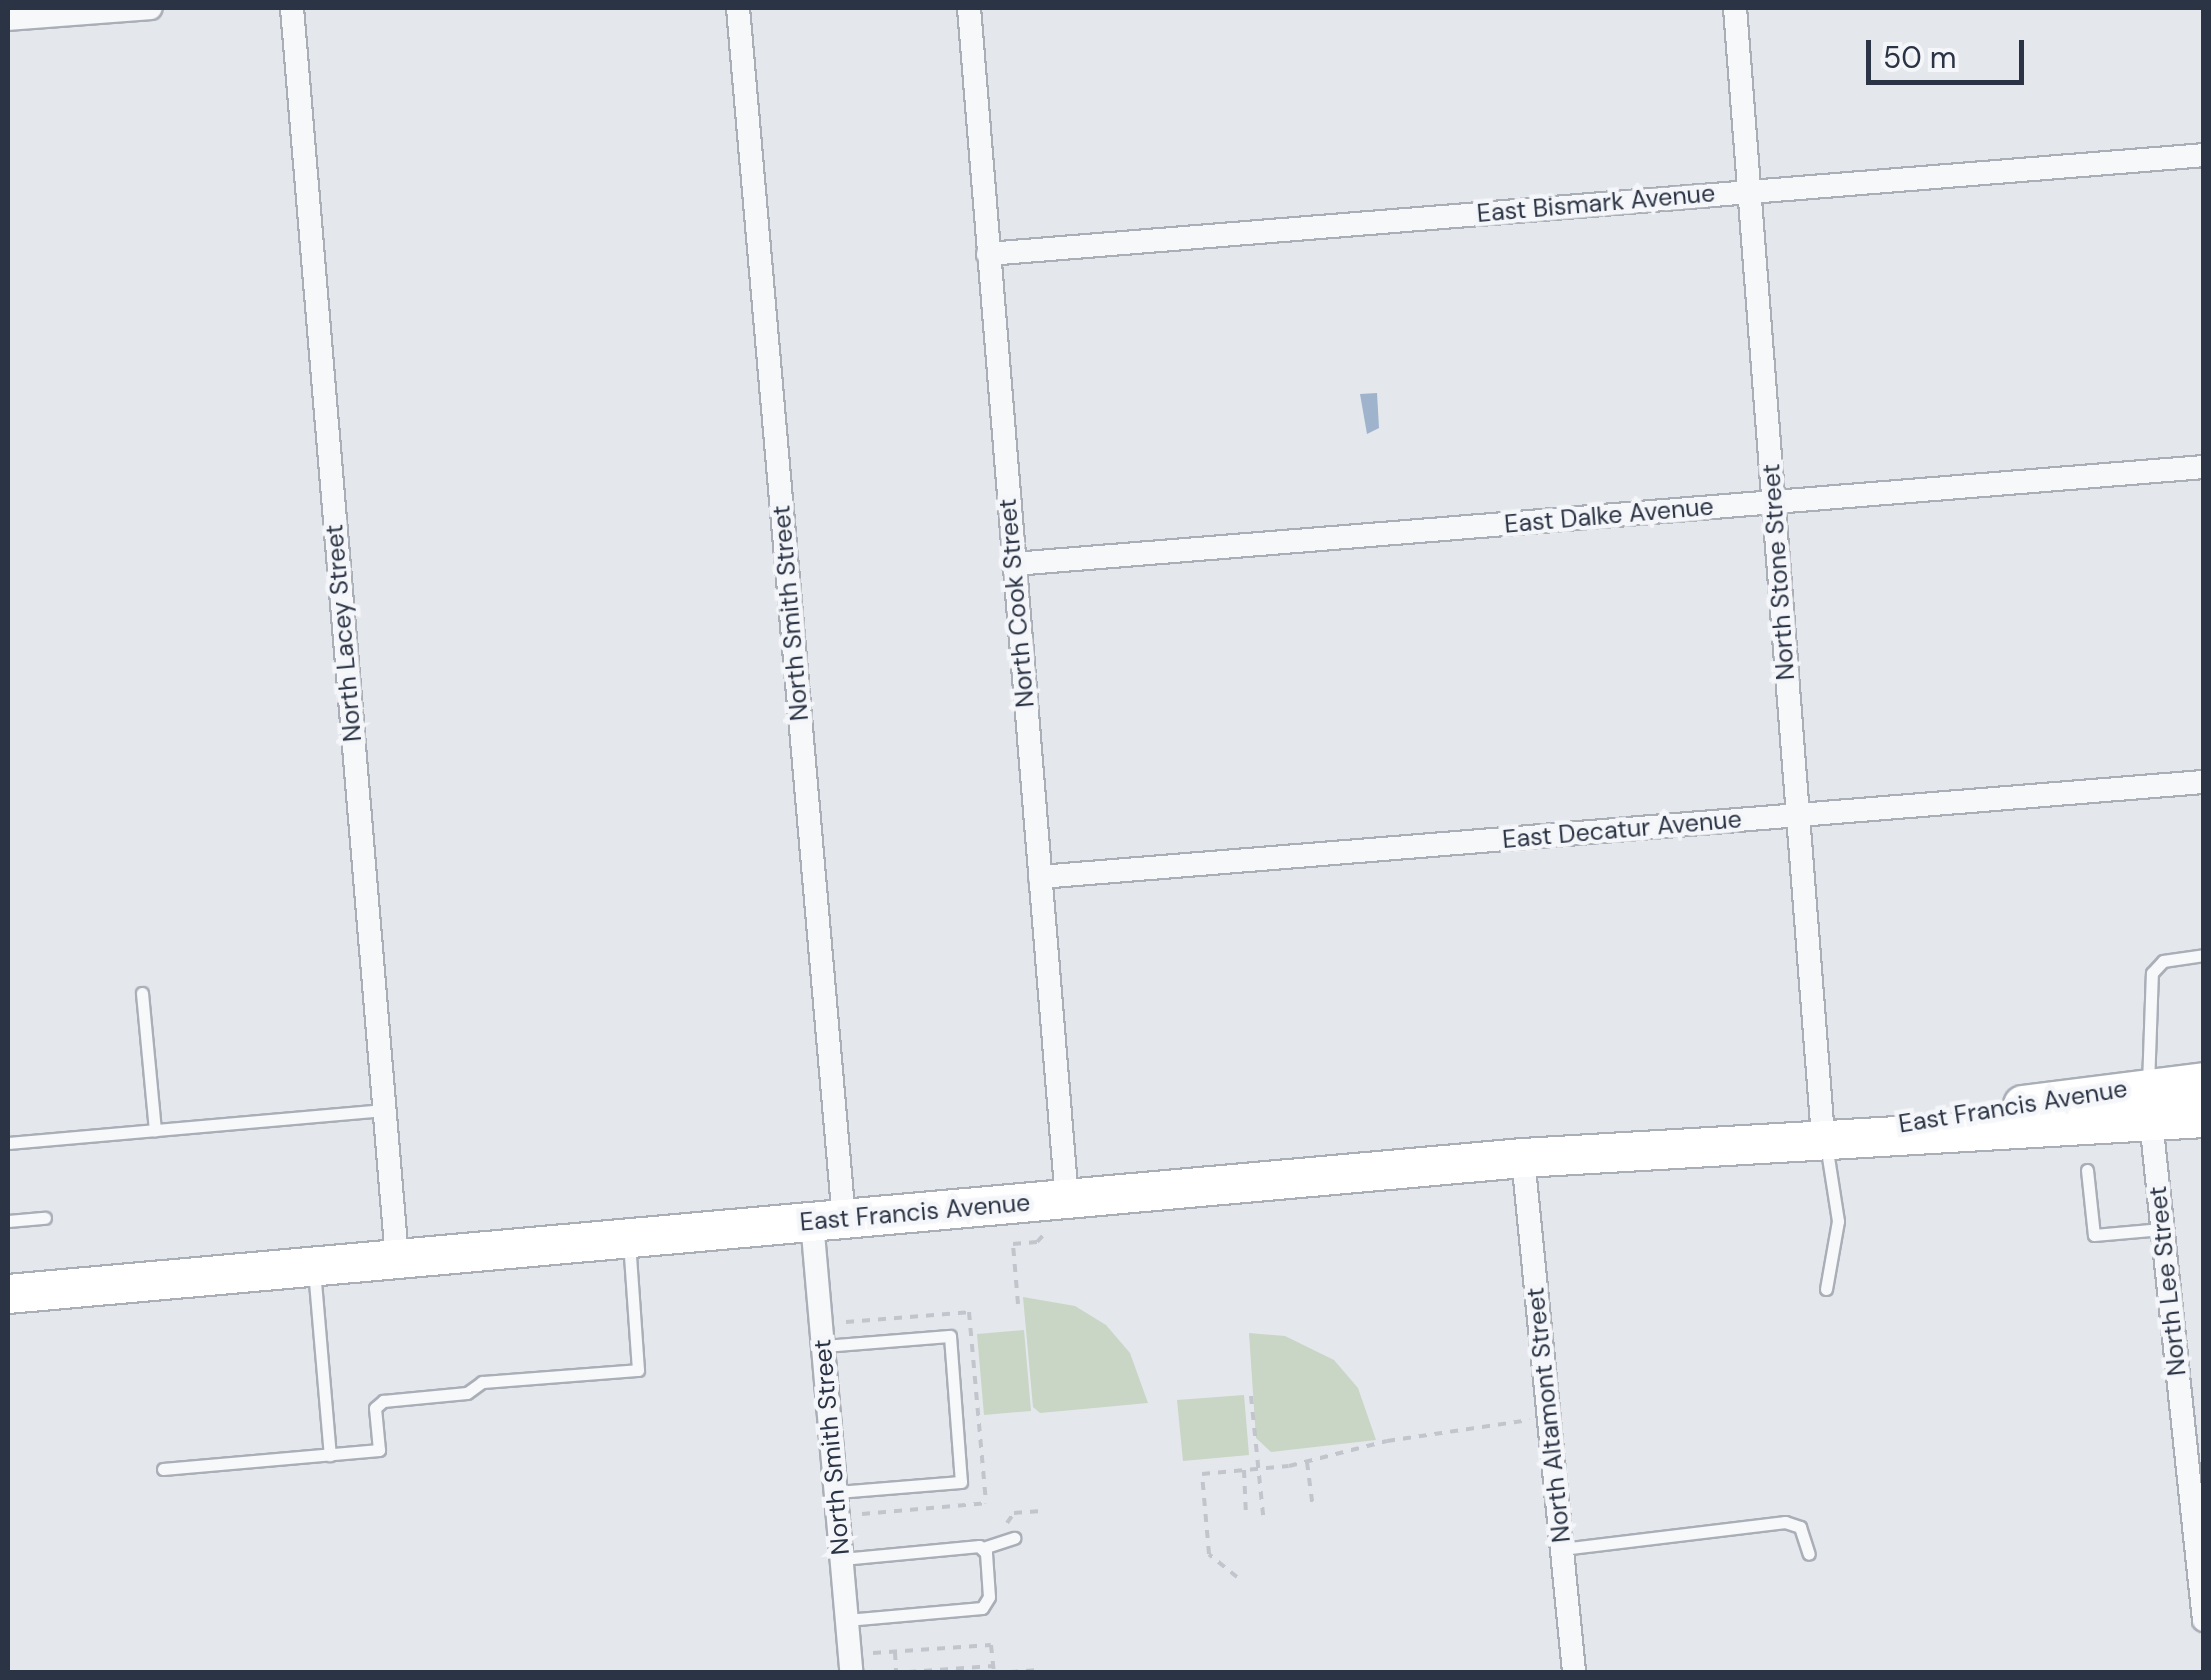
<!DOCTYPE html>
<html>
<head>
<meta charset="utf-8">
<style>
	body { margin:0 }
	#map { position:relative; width:2211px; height:1680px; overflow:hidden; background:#e4e7ec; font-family:"DM Sans",sans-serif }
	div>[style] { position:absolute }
	.green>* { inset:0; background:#c9d6c5 }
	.water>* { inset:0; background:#9fb4cc }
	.path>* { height:4px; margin-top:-2px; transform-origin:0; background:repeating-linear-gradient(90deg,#c2c5cb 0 8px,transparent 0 16px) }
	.roads { filter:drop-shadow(2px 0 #a9aeb7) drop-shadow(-2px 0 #a9aeb7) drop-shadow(0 2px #a9aeb7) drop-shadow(0 -2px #a9aeb7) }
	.lane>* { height:11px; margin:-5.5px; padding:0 5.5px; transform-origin:5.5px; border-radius:5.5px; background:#f7f8fa }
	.street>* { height:22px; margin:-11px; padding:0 11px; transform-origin:11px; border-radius:11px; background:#f7f8fa }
	.primary>* { height:38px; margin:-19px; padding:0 19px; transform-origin:19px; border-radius:19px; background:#fff }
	span { translate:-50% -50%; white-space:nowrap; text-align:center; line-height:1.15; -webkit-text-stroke:9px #f4f6f9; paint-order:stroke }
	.street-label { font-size:25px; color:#2b3445 }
	.frame { position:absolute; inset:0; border:10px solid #2b3445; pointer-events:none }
	.scale { position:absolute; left:1866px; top:40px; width:158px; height:45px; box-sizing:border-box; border:5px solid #2b3445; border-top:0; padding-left:12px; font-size:30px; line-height:35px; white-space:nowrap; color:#2b3445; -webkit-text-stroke:8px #f4f6f9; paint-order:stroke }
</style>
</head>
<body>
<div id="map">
	<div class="green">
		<i style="clip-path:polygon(1023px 1297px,1075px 1306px,1106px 1325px,1130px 1353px,1148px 1403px,1040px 1413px,1033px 1407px)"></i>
		<i style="clip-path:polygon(1024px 1330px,1031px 1411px,984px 1415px,977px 1334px)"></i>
		<i style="clip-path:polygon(1249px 1333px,1285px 1336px,1334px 1360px,1358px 1388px,1376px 1440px,1271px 1452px,1256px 1438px)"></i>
		<i style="clip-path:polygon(1244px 1395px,1249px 1455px,1183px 1461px,1177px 1400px)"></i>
	</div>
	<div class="water">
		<i style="clip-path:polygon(1377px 393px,1379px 428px,1367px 434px,1360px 394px)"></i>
	</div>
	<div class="path">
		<i style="left:1018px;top:1304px;width:60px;rotate:-94.8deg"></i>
		<i style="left:1013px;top:1244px;width:24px;rotate:-5deg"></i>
		<i style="left:1037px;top:1242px;width:12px;rotate:-48deg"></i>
		<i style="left:846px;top:1322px;width:123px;rotate:-4.6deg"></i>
		<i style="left:969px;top:1312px;width:192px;rotate:84.9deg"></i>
		<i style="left:1251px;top:1396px;width:120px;rotate:84.2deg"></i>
		<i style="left:1307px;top:1462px;width:47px;rotate:82.7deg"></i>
		<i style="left:1244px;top:1470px;width:46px;rotate:87.5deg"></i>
		<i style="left:862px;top:1514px;width:127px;rotate:-5deg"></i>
		<i style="left:1007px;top:1523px;width:12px;rotate:-55deg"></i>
		<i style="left:1014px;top:1513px;width:28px;rotate:-4deg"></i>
		<i style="left:1237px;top:1577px;width:36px;rotate:-141deg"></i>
		<i style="left:1209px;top:1554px;width:80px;rotate:-95deg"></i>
		<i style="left:1202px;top:1474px;width:87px;rotate:-5.3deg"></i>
		<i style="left:1289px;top:1466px;width:101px;rotate:-14.3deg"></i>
		<i style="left:1387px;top:1441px;width:144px;rotate:-8.4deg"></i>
		<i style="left:895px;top:1652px;width:20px;rotate:87deg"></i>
		<i style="left:873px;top:1653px;width:118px;rotate:-3.9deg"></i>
		<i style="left:991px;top:1645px;width:27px;rotate:84deg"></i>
		<i style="left:908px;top:1672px;width:85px;rotate:-4deg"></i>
		<i style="left:1010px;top:1672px;width:26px;rotate:-4deg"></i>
	</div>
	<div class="roads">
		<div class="lane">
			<i style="left:142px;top:993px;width:138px;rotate:84.6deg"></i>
			<i style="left:2148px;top:1085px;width:112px;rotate:-88deg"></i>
			<i style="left:2152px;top:973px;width:16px;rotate:-47deg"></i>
			<i style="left:2163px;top:961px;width:41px;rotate:-8.3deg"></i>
			<i style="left:8px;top:1143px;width:378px;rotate:-5deg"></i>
			<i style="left:2087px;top:1170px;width:65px;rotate:83.9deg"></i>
			<i style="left:2094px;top:1235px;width:68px;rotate:-5deg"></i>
			<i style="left:8px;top:1221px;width:37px;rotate:-5deg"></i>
			<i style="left:314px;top:1270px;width:186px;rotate:85.1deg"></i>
			<i style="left:1826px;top:1289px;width:69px;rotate:-80deg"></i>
			<i style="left:1838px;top:1221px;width:78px;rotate:-98.9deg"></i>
			<i style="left:823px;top:1346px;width:127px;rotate:-4.5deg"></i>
			<i style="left:950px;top:1336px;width:146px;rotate:85.7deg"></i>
			<i style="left:961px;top:1482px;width:125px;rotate:175.4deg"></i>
			<i style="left:163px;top:1469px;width:217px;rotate:-5deg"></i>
			<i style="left:379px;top:1450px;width:42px;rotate:-95.4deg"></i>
			<i style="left:375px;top:1408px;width:11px;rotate:-41deg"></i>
			<i style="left:383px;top:1401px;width:84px;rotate:-5.4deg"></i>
			<i style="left:467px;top:1393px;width:19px;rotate:-36deg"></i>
			<i style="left:482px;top:1382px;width:156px;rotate:-4.4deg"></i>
			<i style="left:638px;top:1370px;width:128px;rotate:-94deg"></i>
			<i style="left:983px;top:1548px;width:33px;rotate:-18deg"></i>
			<i style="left:1562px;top:1549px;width:225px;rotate:-6.9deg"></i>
			<i style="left:1785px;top:1522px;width:16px;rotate:18deg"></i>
			<i style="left:1800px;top:1527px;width:28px;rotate:72deg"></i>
			<i style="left:842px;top:1559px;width:138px;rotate:-5.4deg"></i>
			<i style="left:979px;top:1546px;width:10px;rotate:45deg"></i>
			<i style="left:986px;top:1553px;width:44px;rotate:86.1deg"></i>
			<i style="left:989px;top:1597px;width:13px;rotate:122deg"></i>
			<i style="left:982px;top:1608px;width:136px;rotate:174.9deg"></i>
		</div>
		<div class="street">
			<i style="left:292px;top:8px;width:1254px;rotate:85.2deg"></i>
			<i style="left:738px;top:8px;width:1216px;rotate:85deg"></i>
			<i style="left:969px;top:8px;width:1195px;rotate:85.3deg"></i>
			<i style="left:1735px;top:8px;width:1131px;rotate:85.54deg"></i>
			<i style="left:8px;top:19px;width:143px;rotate:-4.4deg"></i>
			<i style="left:988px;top:254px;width:1220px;rotate:-4.65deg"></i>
			<i style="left:1014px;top:564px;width:1194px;rotate:-4.66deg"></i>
			<i style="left:1040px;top:877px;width:1168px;rotate:-4.67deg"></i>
			<i style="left:2151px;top:1121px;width:502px;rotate:83.94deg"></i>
			<i style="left:1523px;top:1158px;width:517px;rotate:84.33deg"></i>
			<i style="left:812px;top:1222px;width:452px;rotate:85deg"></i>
		</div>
		<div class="primary">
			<i style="left:2023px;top:1105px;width:182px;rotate:-7.2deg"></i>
			<i style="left:8px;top:1294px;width:1521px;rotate:-5.13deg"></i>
			<i style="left:1523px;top:1158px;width:682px;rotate:-3.36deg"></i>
		</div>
	</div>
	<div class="street-label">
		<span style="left:1596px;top:204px;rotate:-5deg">East Bismark Avenue</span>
		<span style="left:1609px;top:516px;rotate:-5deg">East Dalke Avenue</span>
		<span style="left:1779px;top:572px;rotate:-94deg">North Stone Street</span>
		<span style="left:1017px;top:603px;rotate:-95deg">North Cook Street</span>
		<span style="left:791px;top:613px;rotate:-95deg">North Smith Street</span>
		<span style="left:344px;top:633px;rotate:-95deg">North Lacey Street</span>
		<span style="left:1622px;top:830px;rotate:-5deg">East Decatur Avenue</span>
		<span style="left:2013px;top:1107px;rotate:-9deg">East Francis Avenue</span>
		<span style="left:915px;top:1213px;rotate:-5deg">East Francis Avenue</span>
		<span style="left:2168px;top:1281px;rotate:-96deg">North Lee Street</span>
		<span style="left:1549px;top:1415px;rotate:-96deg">North Altamont Street</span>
		<span style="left:832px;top:1447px;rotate:-95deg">North Smith Street</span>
	</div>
	<div class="frame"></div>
	<div class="scale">50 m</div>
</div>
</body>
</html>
